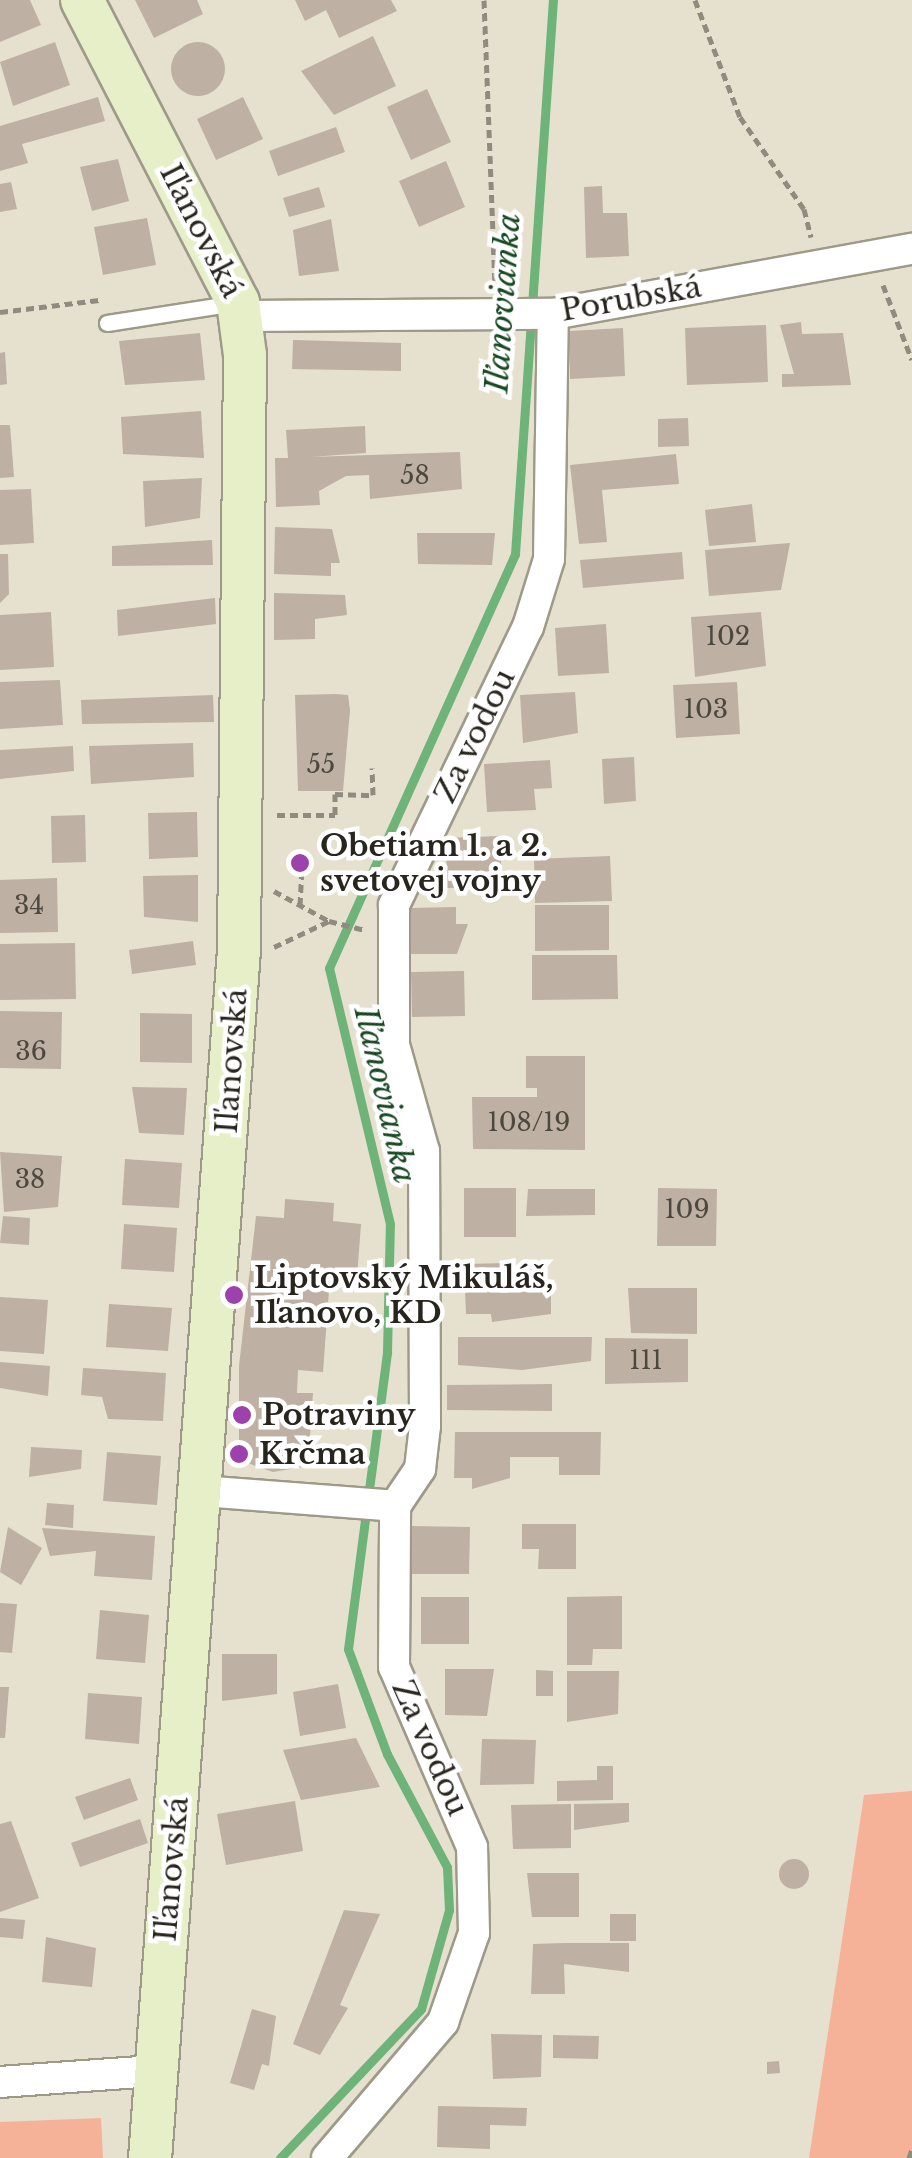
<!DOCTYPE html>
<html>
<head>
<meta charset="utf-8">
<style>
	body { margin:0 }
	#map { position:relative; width:912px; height:2158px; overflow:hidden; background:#e6e1cf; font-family:"Libre Baskerville",serif }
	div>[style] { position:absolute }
	.green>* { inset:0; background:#f6b298 }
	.stream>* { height:9px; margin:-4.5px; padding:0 4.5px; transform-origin:4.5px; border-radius:4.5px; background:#6eb378 }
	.building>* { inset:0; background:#beb0a2 }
	.round { border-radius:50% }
	.path>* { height:5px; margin-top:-2.5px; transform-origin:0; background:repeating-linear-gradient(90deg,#8f8b7e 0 8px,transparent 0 13px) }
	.roads { filter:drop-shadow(2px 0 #9e9a89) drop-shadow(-2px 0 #9e9a89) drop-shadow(0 2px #9e9a89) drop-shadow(0 -2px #9e9a89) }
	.lane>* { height:15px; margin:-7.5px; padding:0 7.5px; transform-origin:7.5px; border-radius:7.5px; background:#fff }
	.street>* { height:30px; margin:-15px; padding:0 15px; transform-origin:15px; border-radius:15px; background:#fff }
	.secondary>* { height:42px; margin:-21px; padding:0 21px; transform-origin:21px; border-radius:21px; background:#e7efc8 }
	.dots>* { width:28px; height:28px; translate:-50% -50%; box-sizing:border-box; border:5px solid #fff; border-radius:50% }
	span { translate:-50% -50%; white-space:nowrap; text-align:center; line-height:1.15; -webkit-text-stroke:9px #fff; paint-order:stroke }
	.number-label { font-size:25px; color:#4d483f }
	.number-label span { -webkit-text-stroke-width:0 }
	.street-label { font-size:30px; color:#27251e }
	.poi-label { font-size:30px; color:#27251e; font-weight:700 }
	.left { translate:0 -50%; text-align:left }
	.water-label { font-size:32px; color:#184922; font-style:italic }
</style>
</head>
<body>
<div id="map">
	<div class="green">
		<i style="clip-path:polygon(912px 1791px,912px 2158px,809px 2158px,864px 1795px)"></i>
		<i style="clip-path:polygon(101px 2118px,103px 2158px,0 2158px,0 2122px)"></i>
	</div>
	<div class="stream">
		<i style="left:280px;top:2158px;width:205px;rotate:-46.6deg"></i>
		<i style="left:421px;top:2009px;width:103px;rotate:-74.2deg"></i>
		<i style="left:449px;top:1910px;width:43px;rotate:-92.7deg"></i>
		<i style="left:447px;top:1867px;width:128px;rotate:-118deg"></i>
		<i style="left:387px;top:1754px;width:112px;rotate:-110.4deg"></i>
		<i style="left:348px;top:1649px;width:300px;rotate:-82.5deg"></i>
		<i style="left:387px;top:1352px;width:128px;rotate:-88.7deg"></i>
		<i style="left:390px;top:1224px;width:263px;rotate:-103.4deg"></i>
		<i style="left:329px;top:968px;width:454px;rotate:-65.8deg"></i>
		<i style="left:515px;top:554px;width:555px;rotate:-86.08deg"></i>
	</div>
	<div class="building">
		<i style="clip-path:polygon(0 0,30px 0,41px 25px,0 42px)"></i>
		<i style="clip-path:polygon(135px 0,197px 0,203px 14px,154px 38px)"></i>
		<i style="clip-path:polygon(295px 0,391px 0,397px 11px,339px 38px,326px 10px,305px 21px)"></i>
		<i style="clip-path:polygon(373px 36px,396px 86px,334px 115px,301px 71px)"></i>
		<i style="clip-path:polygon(55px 42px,70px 85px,13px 106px,0 62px)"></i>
		<i class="round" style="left:171px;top:42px;width:54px;height:54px"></i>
		<i style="clip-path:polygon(427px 89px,451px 142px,411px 160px,387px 107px)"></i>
		<i style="clip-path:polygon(98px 97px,105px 121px,22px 144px,28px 163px,0 171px,0 126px)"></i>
		<i style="clip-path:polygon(243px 97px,263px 139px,216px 160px,197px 119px)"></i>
		<i style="clip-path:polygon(336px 127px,345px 152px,278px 176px,269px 151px)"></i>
		<i style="clip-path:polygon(118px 159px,129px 201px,92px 211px,80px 167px)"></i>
		<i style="clip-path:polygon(446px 161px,465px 207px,419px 227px,399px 181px)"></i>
		<i style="clip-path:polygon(11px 182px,17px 209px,0 212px,0 184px)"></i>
		<i style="clip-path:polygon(602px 186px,603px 213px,627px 213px,629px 256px,586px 258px,584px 187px)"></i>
		<i style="clip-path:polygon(319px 187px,325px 207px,289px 217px,283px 198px)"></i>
		<i style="clip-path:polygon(147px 218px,156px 265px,103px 275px,94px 227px)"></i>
		<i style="clip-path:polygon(331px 219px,339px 271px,299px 276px,293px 230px)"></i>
		<i style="clip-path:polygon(801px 322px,802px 334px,843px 333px,851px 385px,782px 387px,782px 374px,794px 374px,780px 325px)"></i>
		<i style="clip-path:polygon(766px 325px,768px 382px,687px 385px,685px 328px)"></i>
		<i style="clip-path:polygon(623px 328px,625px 376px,570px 379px,569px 331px)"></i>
		<i style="clip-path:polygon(200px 333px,205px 380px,125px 385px,119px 341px)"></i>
		<i style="clip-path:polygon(293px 340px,401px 343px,401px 371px,292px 369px)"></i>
		<i style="clip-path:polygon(5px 352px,7px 384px,0 385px,0 353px)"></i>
		<i style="clip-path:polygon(201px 411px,204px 458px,123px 454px,121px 417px)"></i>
		<i style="clip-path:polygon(688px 418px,689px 446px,658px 447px,658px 419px)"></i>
		<i style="clip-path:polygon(0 425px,10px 425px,14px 477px,0 478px)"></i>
		<i style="clip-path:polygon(365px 426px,366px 453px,310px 457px,460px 452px,462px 489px,370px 499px,369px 475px,346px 476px,319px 491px,320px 505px,276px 507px,275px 458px,288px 458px,286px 430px)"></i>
		<i style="clip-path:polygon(676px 454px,679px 484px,602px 490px,607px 542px,579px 544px,570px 465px)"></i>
		<i style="clip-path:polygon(202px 478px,200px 518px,145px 527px,143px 481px)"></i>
		<i style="clip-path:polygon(31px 489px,34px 543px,0 545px,0 490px)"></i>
		<i style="clip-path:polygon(752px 504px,756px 542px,709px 546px,705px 510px)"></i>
		<i style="clip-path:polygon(275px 527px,332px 529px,340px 563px,331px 563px,331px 576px,274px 574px)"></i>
		<i style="clip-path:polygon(417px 533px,495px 533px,492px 565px,418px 564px)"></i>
		<i style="clip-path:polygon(212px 540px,213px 565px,112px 566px,112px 546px)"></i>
		<i style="clip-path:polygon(790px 543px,781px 590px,709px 596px,705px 550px)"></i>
		<i style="clip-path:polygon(682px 552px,684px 579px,583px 588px,580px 560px)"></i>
		<i style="clip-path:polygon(0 554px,8px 554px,9px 594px,0 603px)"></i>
		<i style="clip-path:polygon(274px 593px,345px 595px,347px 615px,315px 619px,315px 639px,274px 640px)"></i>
		<i style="clip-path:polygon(215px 598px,216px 624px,118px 636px,117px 610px)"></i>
		<i style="clip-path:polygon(51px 612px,54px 667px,0 670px,0 615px)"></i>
		<i style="clip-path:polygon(761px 612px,766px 666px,695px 677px,691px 617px)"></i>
		<i style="clip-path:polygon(606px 624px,609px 673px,558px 676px,555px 628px)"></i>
		<i style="clip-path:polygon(60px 680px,63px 725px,0 729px,0 682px)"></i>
		<i style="clip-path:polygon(737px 682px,740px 734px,676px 738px,673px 685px)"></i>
		<i style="clip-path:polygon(575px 692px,578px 733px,523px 743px,520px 695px)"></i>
		<i style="clip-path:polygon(335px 694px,348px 695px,350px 710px,343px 791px,298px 791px,295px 695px)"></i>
		<i style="clip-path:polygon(213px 695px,214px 722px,82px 724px,81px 700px)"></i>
		<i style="clip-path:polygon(193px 743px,194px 777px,91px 784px,89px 746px)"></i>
		<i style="clip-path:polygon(73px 746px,74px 771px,0 779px,0 750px)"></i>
		<i style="clip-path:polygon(634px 757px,636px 801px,604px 804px,602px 759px)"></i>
		<i style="clip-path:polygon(550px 760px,552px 788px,534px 789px,536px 810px,487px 812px,484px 764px)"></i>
		<i style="clip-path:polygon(197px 812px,198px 857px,149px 859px,148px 813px)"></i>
		<i style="clip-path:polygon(85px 815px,86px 862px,52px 863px,51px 816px)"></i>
		<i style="clip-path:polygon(500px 836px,502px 887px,447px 888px,446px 838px)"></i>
		<i style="clip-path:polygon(610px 856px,612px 901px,535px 903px,534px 859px)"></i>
		<i style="clip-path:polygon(198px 875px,198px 922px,144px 917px,143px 876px)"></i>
		<i style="clip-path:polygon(57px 878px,58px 932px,0 933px,0 880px)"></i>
		<i style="clip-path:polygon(535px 905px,609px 905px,609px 950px,535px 951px)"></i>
		<i style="clip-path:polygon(456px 907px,456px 924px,468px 924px,457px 954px,411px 954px,410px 908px)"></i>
		<i style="clip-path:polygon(193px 941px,196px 965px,132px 974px,129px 950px)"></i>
		<i style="clip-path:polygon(75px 943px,76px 999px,0 1000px,0 944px)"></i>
		<i style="clip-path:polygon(532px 955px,617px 955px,618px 999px,532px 1000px)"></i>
		<i style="clip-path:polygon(464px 971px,465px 1016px,412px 1017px,411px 972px)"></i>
		<i style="clip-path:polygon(0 1011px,62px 1012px,61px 1069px,0 1068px)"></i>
		<i style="clip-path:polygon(140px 1013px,192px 1014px,192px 1063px,140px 1062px)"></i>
		<i style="clip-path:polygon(526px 1056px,585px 1056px,585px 1150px,473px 1149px,472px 1097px,537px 1097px,537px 1088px,526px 1088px)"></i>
		<i style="clip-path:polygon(132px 1087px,187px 1088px,184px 1135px,139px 1133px)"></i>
		<i style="clip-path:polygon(0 1152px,62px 1156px,58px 1207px,4px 1212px)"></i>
		<i style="clip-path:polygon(125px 1159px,182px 1163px,179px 1208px,122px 1205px)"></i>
		<i style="clip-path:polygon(464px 1188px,516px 1188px,516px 1237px,464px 1237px)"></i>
		<i style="clip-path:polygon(658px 1188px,717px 1189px,716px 1246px,657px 1246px)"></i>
		<i style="clip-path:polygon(528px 1189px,595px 1189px,595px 1215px,526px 1216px)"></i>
		<i style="clip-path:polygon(285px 1199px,334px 1203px,333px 1221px,361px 1224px,357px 1277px,330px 1276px,323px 1372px,298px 1370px,297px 1393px,313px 1393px,308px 1466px,273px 1472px,239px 1460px,239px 1366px,256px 1216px,284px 1218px)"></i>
		<i style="clip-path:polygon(3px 1216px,30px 1218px,29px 1245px,0 1243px)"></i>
		<i style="clip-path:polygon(124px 1224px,177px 1228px,174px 1272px,121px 1269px)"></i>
		<i style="clip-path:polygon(515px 1263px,515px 1287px,551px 1287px,551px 1314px,492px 1322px,491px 1314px,466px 1314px,464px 1264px)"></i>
		<i style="clip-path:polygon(628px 1288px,697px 1288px,697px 1334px,631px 1333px)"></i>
		<i style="clip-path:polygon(0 1297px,48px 1300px,44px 1354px,0 1351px)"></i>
		<i style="clip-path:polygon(109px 1304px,172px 1308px,168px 1351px,106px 1347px)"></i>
		<i style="clip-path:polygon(458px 1337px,592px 1337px,591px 1361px,522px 1370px,458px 1365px)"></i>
		<i style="clip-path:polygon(605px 1338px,688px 1339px,688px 1382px,605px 1384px)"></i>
		<i style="clip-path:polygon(0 1362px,50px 1366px,48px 1396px,0 1388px)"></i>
		<i style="clip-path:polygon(83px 1368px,166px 1373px,163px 1421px,108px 1419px,102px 1397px,81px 1395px)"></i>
		<i style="clip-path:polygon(552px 1384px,552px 1411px,447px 1410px,447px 1385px)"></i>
		<i style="clip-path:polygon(455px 1432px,601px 1432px,600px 1475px,559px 1475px,559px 1457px,510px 1457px,510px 1478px,472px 1489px,472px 1478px,454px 1478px)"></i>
		<i style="clip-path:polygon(31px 1447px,82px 1450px,81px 1469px,29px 1477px)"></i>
		<i style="clip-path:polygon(107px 1452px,161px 1456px,157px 1505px,103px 1501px)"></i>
		<i style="clip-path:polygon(47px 1503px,74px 1505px,73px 1528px,45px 1525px)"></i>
		<i style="clip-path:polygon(522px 1524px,576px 1524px,576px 1569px,538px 1569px,539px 1549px,522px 1549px)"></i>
		<i style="clip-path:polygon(411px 1526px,470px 1527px,469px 1574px,411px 1574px)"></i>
		<i style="clip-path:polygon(8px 1527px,42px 1548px,21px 1585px,0 1572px)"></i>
		<i style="clip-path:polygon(42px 1528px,155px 1536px,152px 1580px,94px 1576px,96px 1551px,50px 1556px)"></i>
		<i style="clip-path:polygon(622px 1596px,622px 1649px,593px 1649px,592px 1665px,567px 1665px,567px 1597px)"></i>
		<i style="clip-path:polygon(421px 1597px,469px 1597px,469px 1644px,421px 1644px)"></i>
		<i style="clip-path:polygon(0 1603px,17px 1604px,12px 1653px,0 1652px)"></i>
		<i style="clip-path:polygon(100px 1610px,149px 1615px,145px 1663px,96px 1659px)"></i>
		<i style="clip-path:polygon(222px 1654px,277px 1654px,277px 1694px,222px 1701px)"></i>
		<i style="clip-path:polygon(445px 1669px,494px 1669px,487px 1716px,445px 1715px)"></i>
		<i style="clip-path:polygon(536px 1670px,553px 1671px,553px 1696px,536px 1696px)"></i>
		<i style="clip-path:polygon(567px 1671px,619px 1671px,618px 1714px,567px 1722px)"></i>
		<i style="clip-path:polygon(338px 1684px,346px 1728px,300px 1736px,293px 1692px)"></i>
		<i style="clip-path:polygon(0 1687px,9px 1687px,5px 1738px,0 1738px)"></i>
		<i style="clip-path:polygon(88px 1693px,142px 1697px,139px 1744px,85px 1739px)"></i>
		<i style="clip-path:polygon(356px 1738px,380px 1787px,301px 1800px,283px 1750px)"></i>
		<i style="clip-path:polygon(482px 1739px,536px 1740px,534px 1784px,480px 1785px)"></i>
		<i style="clip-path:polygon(597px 1766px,613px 1766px,613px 1800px,557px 1801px,557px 1781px,597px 1780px)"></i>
		<i style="clip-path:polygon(130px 1778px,138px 1800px,84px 1820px,75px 1797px)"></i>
		<i style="clip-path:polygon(295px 1801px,303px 1851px,226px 1865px,217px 1814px)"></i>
		<i style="clip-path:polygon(629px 1803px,629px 1822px,574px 1830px,574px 1804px)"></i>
		<i style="clip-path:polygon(571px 1804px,571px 1848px,513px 1849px,511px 1805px)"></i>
		<i style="clip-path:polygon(140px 1819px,148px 1843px,80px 1867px,71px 1843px)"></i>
		<i style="clip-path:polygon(11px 1821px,39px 1898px,0 1912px,0 1824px)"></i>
		<i class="round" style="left:779px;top:1859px;width:30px;height:30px"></i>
		<i style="clip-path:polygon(527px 1873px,579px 1873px,579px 1917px,532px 1917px)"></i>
		<i style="clip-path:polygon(344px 1910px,380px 1914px,340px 2005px,348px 2008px,320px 2055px,293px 2044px)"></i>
		<i style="clip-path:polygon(610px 1914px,636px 1914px,636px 1941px,610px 1941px)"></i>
		<i style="clip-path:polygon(0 1918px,25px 1920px,23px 1939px,0 1937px)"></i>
		<i style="clip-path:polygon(46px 1937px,96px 1948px,92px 1987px,42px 1982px)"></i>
		<i style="clip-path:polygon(564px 1943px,629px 1943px,629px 1972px,564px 1964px,565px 1994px,531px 1994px,533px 1944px)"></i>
		<i style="clip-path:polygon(252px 2009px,276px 2016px,269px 2066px,262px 2064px,254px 2090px,230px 2083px)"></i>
		<i style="clip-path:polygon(491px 2034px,542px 2035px,541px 2077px,493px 2079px)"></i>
		<i style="clip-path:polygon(553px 2035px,599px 2036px,598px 2059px,553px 2058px)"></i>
		<i style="clip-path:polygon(779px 2061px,780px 2073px,767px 2074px,767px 2062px)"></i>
		<i style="clip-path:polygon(438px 2106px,527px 2108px,526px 2126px,490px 2125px,490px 2149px,437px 2147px)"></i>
	</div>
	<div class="path">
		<i style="left:484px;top:0;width:287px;rotate:87.8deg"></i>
		<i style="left:695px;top:0;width:125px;rotate:69deg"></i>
		<i style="left:740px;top:117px;width:112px;rotate:55.2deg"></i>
		<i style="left:804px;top:209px;width:29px;rotate:76deg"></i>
		<i style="left:883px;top:285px;width:80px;rotate:68.9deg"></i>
		<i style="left:0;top:312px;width:100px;rotate:-6.9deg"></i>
		<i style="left:277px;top:815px;width:58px"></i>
		<i style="left:335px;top:815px;width:21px;rotate:-90deg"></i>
		<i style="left:335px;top:794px;width:38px;rotate:2deg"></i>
		<i style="left:373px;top:795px;width:27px;rotate:-92deg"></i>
		<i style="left:274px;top:891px;width:63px;rotate:28.6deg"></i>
		<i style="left:300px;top:905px;width:34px;rotate:-87deg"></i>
		<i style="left:274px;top:947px;width:61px;rotate:-25.3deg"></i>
		<i style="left:329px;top:921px;width:37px;rotate:14deg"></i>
		<i style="left:909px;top:2158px;width:9px;rotate:-72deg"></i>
	</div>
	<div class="roads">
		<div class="lane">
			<i style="left:107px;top:323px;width:129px;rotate:-8.9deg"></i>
		</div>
		<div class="street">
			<i style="left:244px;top:316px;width:309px;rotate:-0.4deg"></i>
			<i style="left:553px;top:314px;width:365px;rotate:-10.3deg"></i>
			<i style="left:202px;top:1491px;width:194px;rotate:4.4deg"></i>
			<i style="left:0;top:2082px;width:154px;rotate:-4.1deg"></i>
			<i style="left:327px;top:2158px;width:179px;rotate:-49.5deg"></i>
			<i style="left:443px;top:2022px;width:94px;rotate:-70.8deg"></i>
			<i style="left:474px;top:1933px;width:86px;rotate:-91.3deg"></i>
			<i style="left:472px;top:1847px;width:196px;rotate:-113.4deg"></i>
			<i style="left:394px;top:1667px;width:161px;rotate:-89.6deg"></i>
			<i style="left:395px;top:1506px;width:45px;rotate:-56deg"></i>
			<i style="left:420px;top:1469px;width:43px;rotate:-83.4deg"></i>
			<i style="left:425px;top:1426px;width:275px;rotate:-90.2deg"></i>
			<i style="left:424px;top:1151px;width:110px;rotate:-105.8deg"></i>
			<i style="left:394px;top:1045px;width:140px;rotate:-90deg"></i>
			<i style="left:394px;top:905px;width:309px;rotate:-64.3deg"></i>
			<i style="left:528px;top:627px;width:71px;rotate:-72.8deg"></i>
			<i style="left:549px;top:559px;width:245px;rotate:-89.1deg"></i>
		</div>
		<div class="secondary">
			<i style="left:82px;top:0;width:340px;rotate:62.7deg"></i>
			<i style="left:238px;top:302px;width:53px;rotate:82.5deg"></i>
			<i style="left:245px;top:355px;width:595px;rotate:90.58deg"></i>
			<i style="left:239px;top:950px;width:1211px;rotate:94.21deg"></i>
		</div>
	</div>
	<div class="dots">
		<i style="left:300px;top:863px;background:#9d41ac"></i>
		<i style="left:234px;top:1295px;background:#9d41ac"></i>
		<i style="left:242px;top:1415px;background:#9d41ac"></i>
		<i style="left:239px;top:1454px;background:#9d41ac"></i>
	</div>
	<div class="number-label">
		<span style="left:415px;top:476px">58</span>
		<span style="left:728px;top:637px">102</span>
		<span style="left:706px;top:710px">103</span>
		<span style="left:321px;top:765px">55</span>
		<span style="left:29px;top:906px">34</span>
		<span style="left:31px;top:1052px">36</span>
		<span style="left:529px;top:1123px">108/19</span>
		<span style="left:30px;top:1180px">38</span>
		<span style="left:687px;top:1210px">109</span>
		<span style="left:646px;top:1361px">111</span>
	</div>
	<div class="street-label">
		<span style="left:201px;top:231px;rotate:63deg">Iľanovská</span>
		<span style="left:631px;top:299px;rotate:-10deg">Porubská</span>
		<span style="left:475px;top:736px;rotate:-64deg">Za vodou</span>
		<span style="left:232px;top:1061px;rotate:-86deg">Iľanovská</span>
		<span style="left:430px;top:1748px;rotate:66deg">Za vodou</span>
		<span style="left:172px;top:1869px;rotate:-85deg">Iľanovská</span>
	</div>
	<div class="poi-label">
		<span class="left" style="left:320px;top:863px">Obetiam 1. a 2.<br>svetovej vojny</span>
		<span class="left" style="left:254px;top:1295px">Liptovský Mikuláš,<br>Iľanovo, KD</span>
		<span class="left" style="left:262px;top:1415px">Potraviny</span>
		<span class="left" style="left:259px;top:1454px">Krčma</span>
	</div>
	<div class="water-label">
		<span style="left:503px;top:303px;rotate:-86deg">Iľanovianka</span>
		<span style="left:385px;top:1095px;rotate:77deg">Iľanovianka</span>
	</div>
</div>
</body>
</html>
